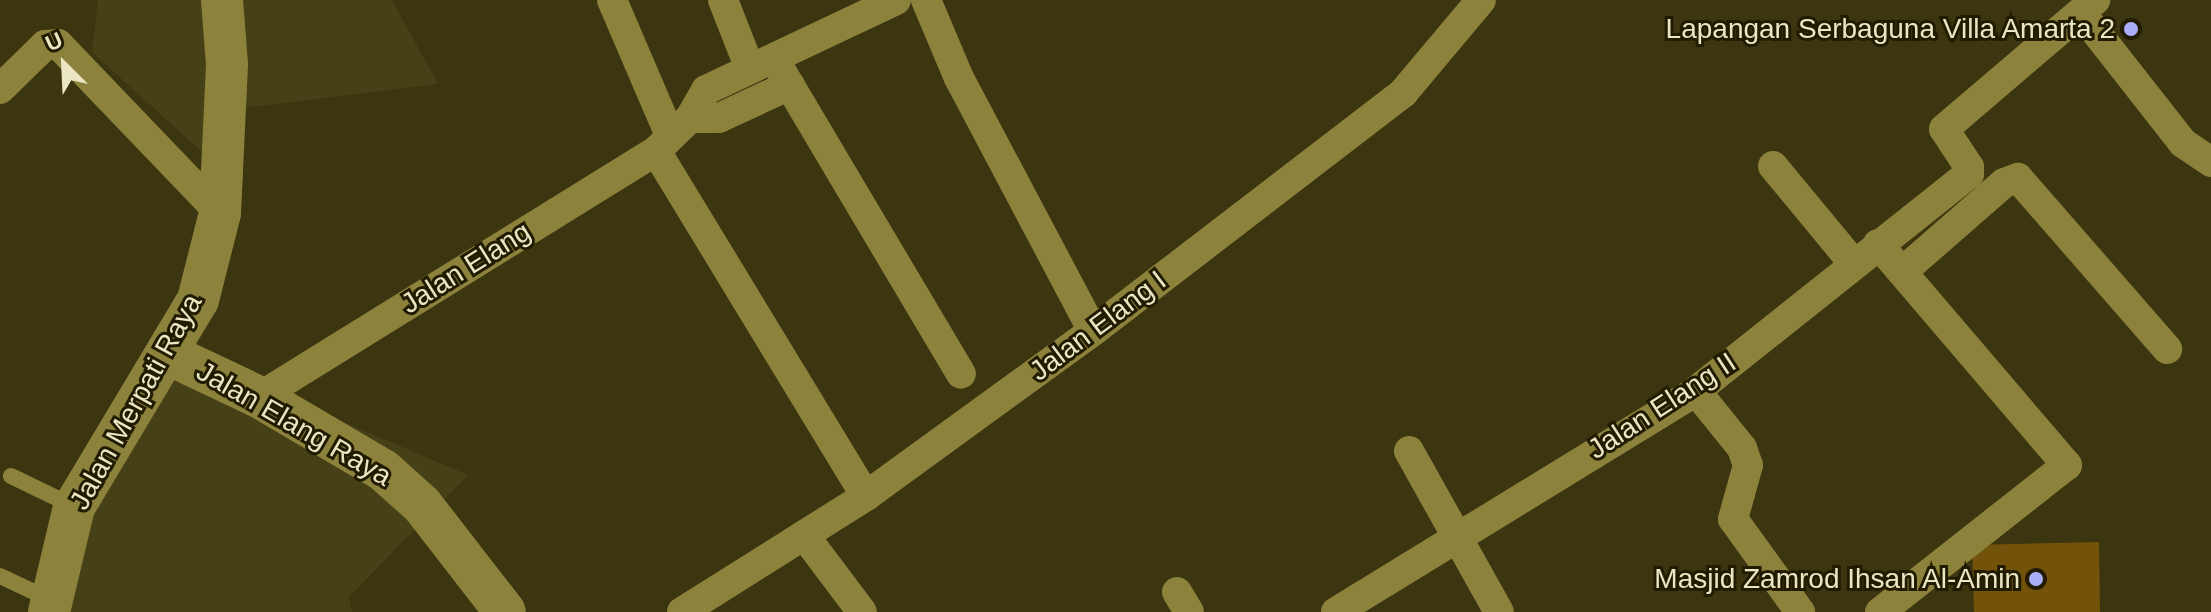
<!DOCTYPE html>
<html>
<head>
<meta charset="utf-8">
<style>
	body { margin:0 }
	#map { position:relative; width:2211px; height:612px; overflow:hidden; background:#3b3510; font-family:Helvetica,sans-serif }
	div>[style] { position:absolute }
	.built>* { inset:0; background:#464016 }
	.building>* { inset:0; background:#735209 }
	.lane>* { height:16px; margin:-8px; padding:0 8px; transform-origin:8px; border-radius:8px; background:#8c823c }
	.street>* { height:30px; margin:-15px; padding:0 15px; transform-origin:15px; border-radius:15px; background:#8c823c }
	.secondary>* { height:42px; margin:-21px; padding:0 21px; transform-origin:21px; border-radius:21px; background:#8c823c }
	.dots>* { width:22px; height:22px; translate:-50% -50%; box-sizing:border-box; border:4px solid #211c01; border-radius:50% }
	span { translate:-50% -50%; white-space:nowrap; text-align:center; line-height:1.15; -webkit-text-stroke:6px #211c01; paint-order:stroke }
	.poi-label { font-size:28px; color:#eae6c3 }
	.right { translate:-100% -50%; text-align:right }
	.street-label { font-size:28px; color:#eae6c3 }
	.north { position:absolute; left:24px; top:24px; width:80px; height:80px; -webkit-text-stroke:6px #211c01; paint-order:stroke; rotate:336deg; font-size:22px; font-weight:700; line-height:32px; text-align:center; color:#eae6c3 }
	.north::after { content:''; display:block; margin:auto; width:28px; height:36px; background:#eae6c3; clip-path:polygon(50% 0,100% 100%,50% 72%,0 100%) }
</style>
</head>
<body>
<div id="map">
	<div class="built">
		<i style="clip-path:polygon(98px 0,392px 0,438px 84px,235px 109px,215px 164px,92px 52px)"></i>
		<i style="clip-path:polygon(186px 355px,468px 475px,349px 597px,352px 612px,70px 612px,90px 507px)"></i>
	</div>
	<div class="building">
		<i style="clip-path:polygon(2099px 542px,2100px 612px,1974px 612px,1972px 545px)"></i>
	</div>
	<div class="lane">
		<i style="left:11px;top:476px;width:69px;rotate:25.8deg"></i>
		<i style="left:0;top:576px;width:54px;rotate:25.1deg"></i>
	</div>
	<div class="street">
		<i style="left:612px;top:0;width:147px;rotate:66.8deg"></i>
		<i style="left:723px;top:0;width:74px;rotate:68.6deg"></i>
		<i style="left:926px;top:0;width:85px;rotate:67.1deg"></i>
		<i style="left:959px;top:78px;width:286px;rotate:62.1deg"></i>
		<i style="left:2081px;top:13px;width:165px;rotate:51.9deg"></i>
		<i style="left:2183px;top:143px;width:34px;rotate:34deg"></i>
		<i style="left:774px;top:59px;width:366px;rotate:59.3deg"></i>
		<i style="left:0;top:89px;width:63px;rotate:-44.4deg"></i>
		<i style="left:45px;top:45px;width:13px;rotate:-4deg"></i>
		<i style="left:58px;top:44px;width:234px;rotate:46.2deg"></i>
		<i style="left:690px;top:118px;width:29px"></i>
		<i style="left:719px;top:118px;width:78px;rotate:-24.9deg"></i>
		<i style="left:656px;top:151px;width:404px;rotate:58.7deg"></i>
		<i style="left:1773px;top:166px;width:127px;rotate:50.4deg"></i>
		<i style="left:1878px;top:244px;width:291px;rotate:49.5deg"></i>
		<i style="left:2067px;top:465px;width:238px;rotate:141.8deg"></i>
		<i style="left:1902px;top:272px;width:135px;rotate:-41.1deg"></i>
		<i style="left:2004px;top:183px;width:15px;rotate:-20deg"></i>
		<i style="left:2018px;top:178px;width:227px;rotate:48.9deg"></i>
		<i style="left:1696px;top:391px;width:73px;rotate:51.1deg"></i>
		<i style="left:1742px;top:448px;width:18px;rotate:71deg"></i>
		<i style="left:1748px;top:465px;width:56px;rotate:105.5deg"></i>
		<i style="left:1733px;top:519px;width:115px;rotate:54.2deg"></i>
		<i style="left:259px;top:397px;width:467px;rotate:-31.8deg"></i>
		<i style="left:656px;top:151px;width:47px;rotate:-44.1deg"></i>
		<i style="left:690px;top:118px;width:32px;rotate:-60deg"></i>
		<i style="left:706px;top:90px;width:210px;rotate:-25.3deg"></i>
		<i style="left:1409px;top:451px;width:184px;rotate:60.8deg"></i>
		<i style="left:804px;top:535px;width:96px;rotate:53deg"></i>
		<i style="left:1177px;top:592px;width:23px;rotate:59deg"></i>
		<i style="left:682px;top:612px;width:218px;rotate:-32.2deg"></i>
		<i style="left:866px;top:496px;width:281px;rotate:-36deg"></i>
		<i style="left:1093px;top:331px;width:391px;rotate:-37.5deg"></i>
		<i style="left:1403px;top:93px;width:121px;rotate:-50deg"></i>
		<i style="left:1336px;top:612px;width:422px;rotate:-31.5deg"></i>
		<i style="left:1696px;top:391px;width:349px;rotate:-38.5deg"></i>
		<i style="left:1969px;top:174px;width:7px;rotate:-90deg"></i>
		<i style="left:1969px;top:167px;width:45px;rotate:-123.3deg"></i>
		<i style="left:1944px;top:129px;width:199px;rotate:-40.5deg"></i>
	</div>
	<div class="secondary">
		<i style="left:168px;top:354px;width:101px;rotate:25.3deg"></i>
		<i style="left:259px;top:397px;width:144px;rotate:30.5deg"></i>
		<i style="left:383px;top:470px;width:52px;rotate:41.9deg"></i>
		<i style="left:422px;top:505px;width:135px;rotate:52.2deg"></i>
		<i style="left:49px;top:612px;width:108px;rotate:-76.6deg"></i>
		<i style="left:74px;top:507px;width:241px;rotate:-59.1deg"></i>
		<i style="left:198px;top:300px;width:90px;rotate:-75.8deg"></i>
		<i style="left:220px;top:213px;width:149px;rotate:-87.3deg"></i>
		<i style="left:227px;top:64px;width:64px;rotate:-94.5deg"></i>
	</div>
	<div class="dots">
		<i style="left:2131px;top:29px;background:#abaffb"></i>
		<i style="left:2036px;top:579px;background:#abaffb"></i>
	</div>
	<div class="poi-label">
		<span class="right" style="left:2115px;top:29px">Lapangan Serbaguna Villa Amarta 2</span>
		<span class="right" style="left:2020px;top:579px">Masjid Zamrod Ihsan Al-Amin</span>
	</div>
	<div class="street-label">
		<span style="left:466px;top:268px;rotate:-32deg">Jalan Elang</span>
		<span style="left:1098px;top:326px;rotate:-37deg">Jalan Elang I</span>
		<span style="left:136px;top:402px;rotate:-61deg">Jalan Merpati Raya</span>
		<span style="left:1662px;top:406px;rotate:-33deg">Jalan Elang II</span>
		<span style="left:294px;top:424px;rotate:30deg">Jalan Elang Raya</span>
	</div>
	<div class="north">U</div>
</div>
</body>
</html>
